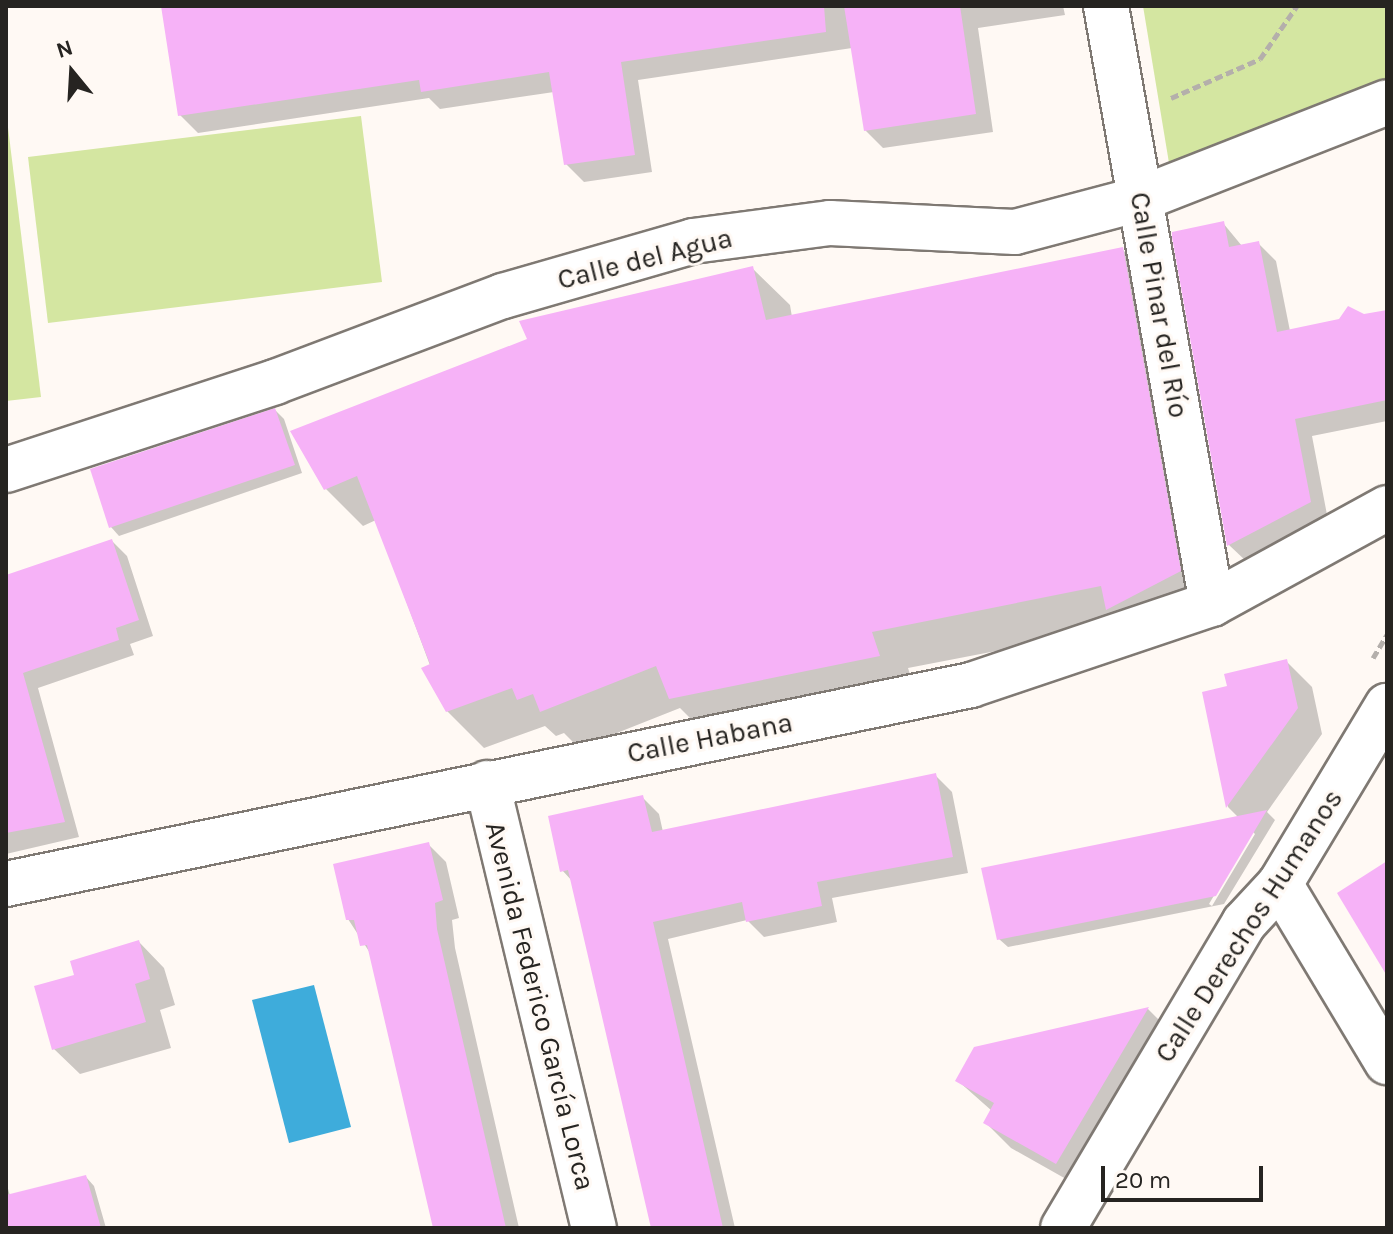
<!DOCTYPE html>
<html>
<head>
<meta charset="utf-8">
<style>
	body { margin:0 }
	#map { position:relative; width:1393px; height:1234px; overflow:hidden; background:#fff9f4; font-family:Karla,sans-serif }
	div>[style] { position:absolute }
	.green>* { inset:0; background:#d4e6a1 }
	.water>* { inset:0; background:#3eacdb }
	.shadow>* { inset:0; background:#0003 }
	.building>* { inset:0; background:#f6b2f7 }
	.path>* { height:5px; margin-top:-2.5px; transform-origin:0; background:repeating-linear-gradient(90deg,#b4afab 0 8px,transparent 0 12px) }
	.roads { filter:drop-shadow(2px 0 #7f7973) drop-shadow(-2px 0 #7f7973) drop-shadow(0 2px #7f7973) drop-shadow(0 -2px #7f7973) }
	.street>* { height:44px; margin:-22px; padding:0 22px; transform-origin:22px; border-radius:22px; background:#fff }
	.secondary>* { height:44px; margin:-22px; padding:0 22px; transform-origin:22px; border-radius:22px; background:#fff }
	span { translate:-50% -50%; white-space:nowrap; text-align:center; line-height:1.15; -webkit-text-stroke:6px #fff9f4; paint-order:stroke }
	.street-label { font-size:28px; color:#262421 }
	.frame { position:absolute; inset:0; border:8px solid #262421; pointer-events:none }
	.north { position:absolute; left:32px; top:32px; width:80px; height:80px; -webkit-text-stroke:6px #fff9f4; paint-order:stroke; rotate:342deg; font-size:22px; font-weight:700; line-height:32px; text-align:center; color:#262421 }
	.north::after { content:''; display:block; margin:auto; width:28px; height:36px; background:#262421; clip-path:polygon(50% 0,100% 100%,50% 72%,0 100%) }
	.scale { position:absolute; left:1101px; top:1166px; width:162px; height:36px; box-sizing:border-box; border:4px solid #262421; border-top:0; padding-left:10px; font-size:24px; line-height:28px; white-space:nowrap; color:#262421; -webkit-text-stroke:6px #fff9f4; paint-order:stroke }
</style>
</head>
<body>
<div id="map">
	<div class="green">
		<i style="clip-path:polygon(1143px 6px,1387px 6px,1387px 88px,1170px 169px)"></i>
		<i style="clip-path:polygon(6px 111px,41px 397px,6px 401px)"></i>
		<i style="clip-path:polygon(361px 116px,382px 282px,48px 323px,28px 157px)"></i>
	</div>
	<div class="water">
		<i style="clip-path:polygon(314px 985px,351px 1127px,289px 1143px,252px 1000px)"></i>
	</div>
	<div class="shadow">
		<i style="clip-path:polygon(163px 6px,1063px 6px,1065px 15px,978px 28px,993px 132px,883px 148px,865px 130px,852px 48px,638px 80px,652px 172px,584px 182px,566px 164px,554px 92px,440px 109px,429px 98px,198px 133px,180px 115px)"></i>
		<i style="clip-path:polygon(1223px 223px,1242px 246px,1258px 243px,1276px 261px,1290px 331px,1387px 312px,1387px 421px,1312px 436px,1328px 520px,1247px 562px,1229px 545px)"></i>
		<i style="clip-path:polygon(1123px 250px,1160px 287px,1217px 608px,908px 668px,916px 693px,708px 736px,680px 708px,579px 748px,564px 733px,556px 736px,545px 726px,484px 748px,447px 711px,376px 520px,363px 526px,325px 488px,752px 268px,790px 305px,792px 317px)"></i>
		<i style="clip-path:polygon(275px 410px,284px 419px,302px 473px,119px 536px,111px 527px)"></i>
		<i style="clip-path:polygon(112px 541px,127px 556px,153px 636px,130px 644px,134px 655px,38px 688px,79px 837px,6px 854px,6px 577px)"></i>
		<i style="clip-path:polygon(evenodd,1286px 661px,1312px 687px,1322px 734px,1267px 812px,1275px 820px,1224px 904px,1008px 947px,999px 939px,1239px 818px,1228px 807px,1204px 693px,1229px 688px,1286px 661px,1252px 831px,1255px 834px,1212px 906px,1209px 904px,1252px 831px)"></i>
		<i style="clip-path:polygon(935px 775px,952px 792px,968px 873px,832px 898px,837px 922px,764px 937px,747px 920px,668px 939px,735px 1228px,654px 1228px,573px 882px,562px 870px,642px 797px,659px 814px,663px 832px)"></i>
		<i style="clip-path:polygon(428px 844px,446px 862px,459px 918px,452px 920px,455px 948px,519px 1228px,435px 1228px,372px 956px,348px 919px)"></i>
		<i style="clip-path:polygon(139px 942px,164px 968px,175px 1005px,160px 1010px,171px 1048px,80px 1074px,54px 1049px)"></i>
		<i style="clip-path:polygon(1148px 1009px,1173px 1034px,1082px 1188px,1011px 1148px,985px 1122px,992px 1111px,957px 1080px,975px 1049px)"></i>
		<i style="clip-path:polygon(86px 1177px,94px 1186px,106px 1228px,6px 1228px,6px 1181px,10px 1196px)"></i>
	</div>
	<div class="building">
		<i style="clip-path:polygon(161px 6px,824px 6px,826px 32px,621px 62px,635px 155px,564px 165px,549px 72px,421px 92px,419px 80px,178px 116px)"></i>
		<i style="clip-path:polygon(844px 6px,960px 6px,976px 114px,864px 131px)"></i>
		<i style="clip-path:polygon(1224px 221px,1229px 247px,1259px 241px,1277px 332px,1339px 319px,1348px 306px,1364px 314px,1387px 310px,1387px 400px,1295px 419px,1311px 502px,1227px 546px,1172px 237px,1172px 232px)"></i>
		<i style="clip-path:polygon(1123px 247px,1181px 571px,1106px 610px,1101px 586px,872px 632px,880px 656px,669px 699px,656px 666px,540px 712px,533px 694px,517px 700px,512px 688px,446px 712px,421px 668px,430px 664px,357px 476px,324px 490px,290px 431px,527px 339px,519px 321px,753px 266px,766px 320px)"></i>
		<i style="clip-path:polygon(275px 408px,295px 465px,109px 528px,90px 469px)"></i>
		<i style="clip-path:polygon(112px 539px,139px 620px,116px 628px,119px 640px,23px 673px,65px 822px,6px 833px,6px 575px)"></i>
		<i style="clip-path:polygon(1287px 659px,1298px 708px,1226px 808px,1202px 692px,1227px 686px,1224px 674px)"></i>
		<i style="clip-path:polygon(936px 773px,953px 857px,817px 882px,822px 906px,746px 922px,742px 902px,653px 922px,723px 1228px,651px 1228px,568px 870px,560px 872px,548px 816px,643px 795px,652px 832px)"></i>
		<i style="clip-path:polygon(1267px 810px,1216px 896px,997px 940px,981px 868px)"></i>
		<i style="clip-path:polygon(429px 842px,443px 900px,435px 903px,437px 929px,506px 1228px,433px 1228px,367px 945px,360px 946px,354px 920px,346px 920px,333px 864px)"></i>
		<i style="clip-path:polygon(1387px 861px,1387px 976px,1337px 893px)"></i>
		<i style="clip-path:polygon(139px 940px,150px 979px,135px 984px,146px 1022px,52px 1050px,34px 986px,74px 975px,70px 961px)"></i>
		<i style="clip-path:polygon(1149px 1007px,1056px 1164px,983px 1123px,994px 1103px,955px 1081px,974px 1047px)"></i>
		<i style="clip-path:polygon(86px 1175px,101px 1228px,6px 1228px,6px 1195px)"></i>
	</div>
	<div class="path">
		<i style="left:1171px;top:98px;width:97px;rotate:-23.7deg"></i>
		<i style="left:1260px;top:59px;width:65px;rotate:-55.1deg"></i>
		<i style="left:1373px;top:658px;width:27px;rotate:-59deg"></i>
	</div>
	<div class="roads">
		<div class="street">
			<i style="left:1106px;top:6px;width:607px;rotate:79.95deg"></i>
			<i style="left:6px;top:470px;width:283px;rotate:-18.1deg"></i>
			<i style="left:275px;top:382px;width:244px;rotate:-20.7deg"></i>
			<i style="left:503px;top:296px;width:198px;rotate:-16.1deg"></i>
			<i style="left:693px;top:241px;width:138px;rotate:-7.5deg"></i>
			<i style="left:830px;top:223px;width:185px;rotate:2.8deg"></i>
			<i style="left:1015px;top:232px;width:129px;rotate:-14.8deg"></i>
			<i style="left:1140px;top:199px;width:265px;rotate:-21.4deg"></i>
			<i style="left:487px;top:783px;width:458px;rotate:76.5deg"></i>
			<i style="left:1280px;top:884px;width:208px;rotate:59deg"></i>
		</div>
		<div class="secondary">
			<i style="left:6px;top:884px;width:985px;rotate:-11.65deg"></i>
			<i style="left:971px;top:685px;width:254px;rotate:-18.6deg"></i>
			<i style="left:1212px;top:604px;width:200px;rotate:-28.7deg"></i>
			<i style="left:1063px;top:1228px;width:355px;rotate:-59.3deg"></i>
			<i style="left:1244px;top:923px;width:53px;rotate:-47.3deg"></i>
			<i style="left:1280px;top:884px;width:208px;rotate:-59deg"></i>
		</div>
	</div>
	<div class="street-label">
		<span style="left:645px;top:259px;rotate:-14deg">Calle del Agua</span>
		<span style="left:1159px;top:305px;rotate:80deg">Calle Pinar del Río</span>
		<span style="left:710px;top:738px;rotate:-11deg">Calle Habana</span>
		<span style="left:1249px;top:926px;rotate:-57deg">Calle Derechos Humanos</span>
		<span style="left:540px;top:1006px;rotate:76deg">Avenida Federico García Lorca</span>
	</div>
	<div class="frame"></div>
	<div class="north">N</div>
	<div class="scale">20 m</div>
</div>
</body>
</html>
